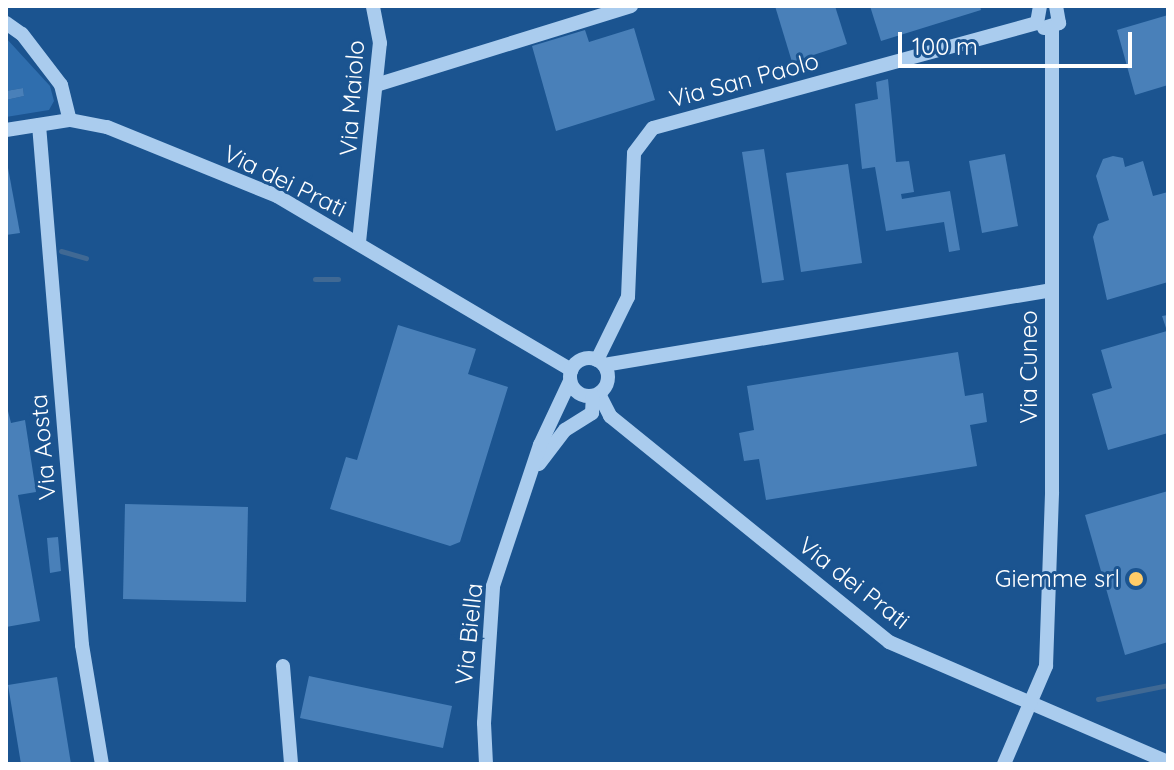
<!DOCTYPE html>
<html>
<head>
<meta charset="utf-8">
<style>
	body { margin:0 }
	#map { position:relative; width:1174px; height:770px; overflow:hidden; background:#1b5490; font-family:Quicksand,sans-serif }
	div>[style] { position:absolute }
	.green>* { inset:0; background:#2f6eae }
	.stream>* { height:5px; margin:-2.5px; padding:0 2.5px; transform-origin:2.5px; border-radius:2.5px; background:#406994 }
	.building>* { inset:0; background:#4980b9 }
	.minor>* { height:14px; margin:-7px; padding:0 7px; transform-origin:7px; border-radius:7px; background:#ace }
	.minor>.ring { margin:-7px; padding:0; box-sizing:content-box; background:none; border:14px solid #ace; border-radius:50% }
	.dots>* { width:22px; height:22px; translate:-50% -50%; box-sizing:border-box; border:4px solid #1b5490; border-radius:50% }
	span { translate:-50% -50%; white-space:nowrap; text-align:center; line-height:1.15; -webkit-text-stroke:6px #1b5490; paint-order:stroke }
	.street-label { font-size:24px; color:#fff }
	.poi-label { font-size:24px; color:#fff }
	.right { translate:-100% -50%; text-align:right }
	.frame { position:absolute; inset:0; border:8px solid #fff; pointer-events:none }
	.scale { position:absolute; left:898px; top:32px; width:234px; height:36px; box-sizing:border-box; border:4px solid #fff; border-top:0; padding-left:10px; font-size:24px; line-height:28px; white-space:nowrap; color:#fff; -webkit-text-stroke:6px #1b5490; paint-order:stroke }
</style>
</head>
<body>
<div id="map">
	<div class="green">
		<i style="clip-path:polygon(6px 38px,50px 86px,54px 101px,49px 110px,6px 117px,6px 100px,24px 96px,23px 88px,6px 91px)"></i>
	</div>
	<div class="stream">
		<i style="left:61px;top:251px;width:26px;rotate:16deg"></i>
		<i style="left:315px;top:279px;width:23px"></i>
		<i style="left:1098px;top:699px;width:71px;rotate:-11.3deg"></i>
	</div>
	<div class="building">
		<i style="clip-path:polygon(775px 6px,835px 6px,847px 44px,792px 62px)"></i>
		<i style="clip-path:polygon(870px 6px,980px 6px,981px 10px,881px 41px)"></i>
		<i style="clip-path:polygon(1168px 15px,1168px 85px,1135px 95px,1117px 30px)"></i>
		<i style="clip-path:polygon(634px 28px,655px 100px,556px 131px,532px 46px,585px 30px,589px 42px)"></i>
		<i style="clip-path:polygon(888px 79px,896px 162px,909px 161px,914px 192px,901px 194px,902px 199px,950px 191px,960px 250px,949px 252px,944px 222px,886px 231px,875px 167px,862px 169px,855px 104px,878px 99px,876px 82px)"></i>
		<i style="clip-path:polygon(23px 88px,24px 96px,6px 100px,6px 91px)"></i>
		<i style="clip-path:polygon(764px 149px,784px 280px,762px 283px,742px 152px)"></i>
		<i style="clip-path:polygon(1005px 154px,1018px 226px,982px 233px,969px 161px)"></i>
		<i style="clip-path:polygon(1113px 156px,1123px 158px,1125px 167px,1143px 161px,1153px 196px,1168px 192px,1168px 282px,1107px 300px,1093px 237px,1098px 224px,1109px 220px,1096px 176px,1103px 159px)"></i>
		<i style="clip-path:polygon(6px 157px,20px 233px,6px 235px)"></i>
		<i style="clip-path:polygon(848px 164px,862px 263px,801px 272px,786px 173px)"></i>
		<i style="clip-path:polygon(1168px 315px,1168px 433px,1108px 450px,1092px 394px,1112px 388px,1101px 350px,1167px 331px,1162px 316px)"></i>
		<i style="clip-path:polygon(398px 325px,476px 349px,468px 374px,508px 387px,460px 542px,450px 546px,330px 509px,346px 457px,357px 460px)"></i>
		<i style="clip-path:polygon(958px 352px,965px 396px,983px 393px,987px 422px,970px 425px,977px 466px,766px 500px,759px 459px,744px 461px,739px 433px,754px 430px,747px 386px)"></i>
		<i style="clip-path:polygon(6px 403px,11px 423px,25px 420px,36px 492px,18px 495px,40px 621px,6px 627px)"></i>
		<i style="clip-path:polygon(1168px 491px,1168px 642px,1125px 655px,1085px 515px)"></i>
		<i style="clip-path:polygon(125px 504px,248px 507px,246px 602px,123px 599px)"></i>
		<i style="clip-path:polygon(58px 537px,61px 571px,50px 573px,47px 538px)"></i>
		<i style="clip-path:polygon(309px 676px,452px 706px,443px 748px,300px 718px)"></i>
		<i style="clip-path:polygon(57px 677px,71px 764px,21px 764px,8px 685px)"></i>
	</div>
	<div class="minor">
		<i style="left:6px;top:23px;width:19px;rotate:35deg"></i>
		<i style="left:22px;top:34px;width:64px;rotate:52.6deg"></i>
		<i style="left:61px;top:85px;width:36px;rotate:76deg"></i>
		<i style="left:1037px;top:23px;width:17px;rotate:-80deg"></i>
		<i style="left:1044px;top:28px;width:16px;rotate:-18deg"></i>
		<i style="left:1059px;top:23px;width:17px;rotate:-100deg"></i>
		<i style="left:376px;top:85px;width:267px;rotate:-17.2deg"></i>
		<i style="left:39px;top:125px;width:522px;rotate:85.27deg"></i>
		<i style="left:82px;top:645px;width:121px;rotate:80.5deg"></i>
		<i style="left:6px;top:130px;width:65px;rotate:-8.9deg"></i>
		<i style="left:70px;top:120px;width:38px;rotate:11deg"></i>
		<i style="left:107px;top:127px;width:183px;rotate:22.1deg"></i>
		<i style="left:277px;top:196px;width:342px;rotate:30.6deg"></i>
		<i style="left:359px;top:242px;width:200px;rotate:-84deg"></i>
		<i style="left:380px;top:43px;width:38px;rotate:-101deg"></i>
		<i class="ring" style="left:570px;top:358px;width:24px;height:24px"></i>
		<i style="left:597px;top:360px;width:70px;rotate:-63.8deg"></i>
		<i style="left:628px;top:297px;width:144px;rotate:-87.6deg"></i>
		<i style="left:634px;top:153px;width:31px;rotate:-53deg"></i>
		<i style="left:653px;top:128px;width:398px;rotate:-15.3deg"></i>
		<i style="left:604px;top:365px;width:453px;rotate:-9.5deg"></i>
		<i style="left:599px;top:394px;width:25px;rotate:63deg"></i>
		<i style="left:610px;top:416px;width:359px;rotate:39deg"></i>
		<i style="left:889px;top:642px;width:304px;rotate:23.3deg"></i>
		<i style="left:539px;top:464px;width:43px;rotate:-52.6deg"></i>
		<i style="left:565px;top:430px;width:32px;rotate:-32deg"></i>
		<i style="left:592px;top:413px;width:17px;rotate:-87deg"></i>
		<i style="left:283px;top:666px;width:98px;rotate:85.3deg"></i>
		<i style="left:486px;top:764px;width:41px;rotate:-92.8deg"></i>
		<i style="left:484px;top:723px;width:137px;rotate:-86.2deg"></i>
		<i style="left:493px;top:586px;width:149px;rotate:-71.6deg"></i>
		<i style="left:540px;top:445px;width:71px;rotate:-64.9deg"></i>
		<i style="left:1004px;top:764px;width:107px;rotate:-66.8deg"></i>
		<i style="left:1046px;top:666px;width:174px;rotate:-88deg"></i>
		<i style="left:1052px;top:492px;width:464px;rotate:-90deg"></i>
	</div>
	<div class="dots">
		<i style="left:1136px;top:579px;background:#ffcc68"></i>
	</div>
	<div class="street-label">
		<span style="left:744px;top:80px;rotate:-15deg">Via San Paolo</span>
		<span style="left:352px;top:98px;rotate:-86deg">Via Maiolo</span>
		<span style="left:285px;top:181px;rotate:26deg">Via dei Prati</span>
		<span style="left:1029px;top:367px;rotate:-90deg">Via Cuneo</span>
		<span style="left:43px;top:447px;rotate:-95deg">Via Aosta</span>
		<span style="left:854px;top:583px;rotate:38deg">Via dei Prati</span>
		<span style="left:469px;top:634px;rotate:-84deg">Via Biella</span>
	</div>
	<div class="poi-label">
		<span class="right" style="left:1120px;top:579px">Giemme srl</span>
	</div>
	<div class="frame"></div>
	<div class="scale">100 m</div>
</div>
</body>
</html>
